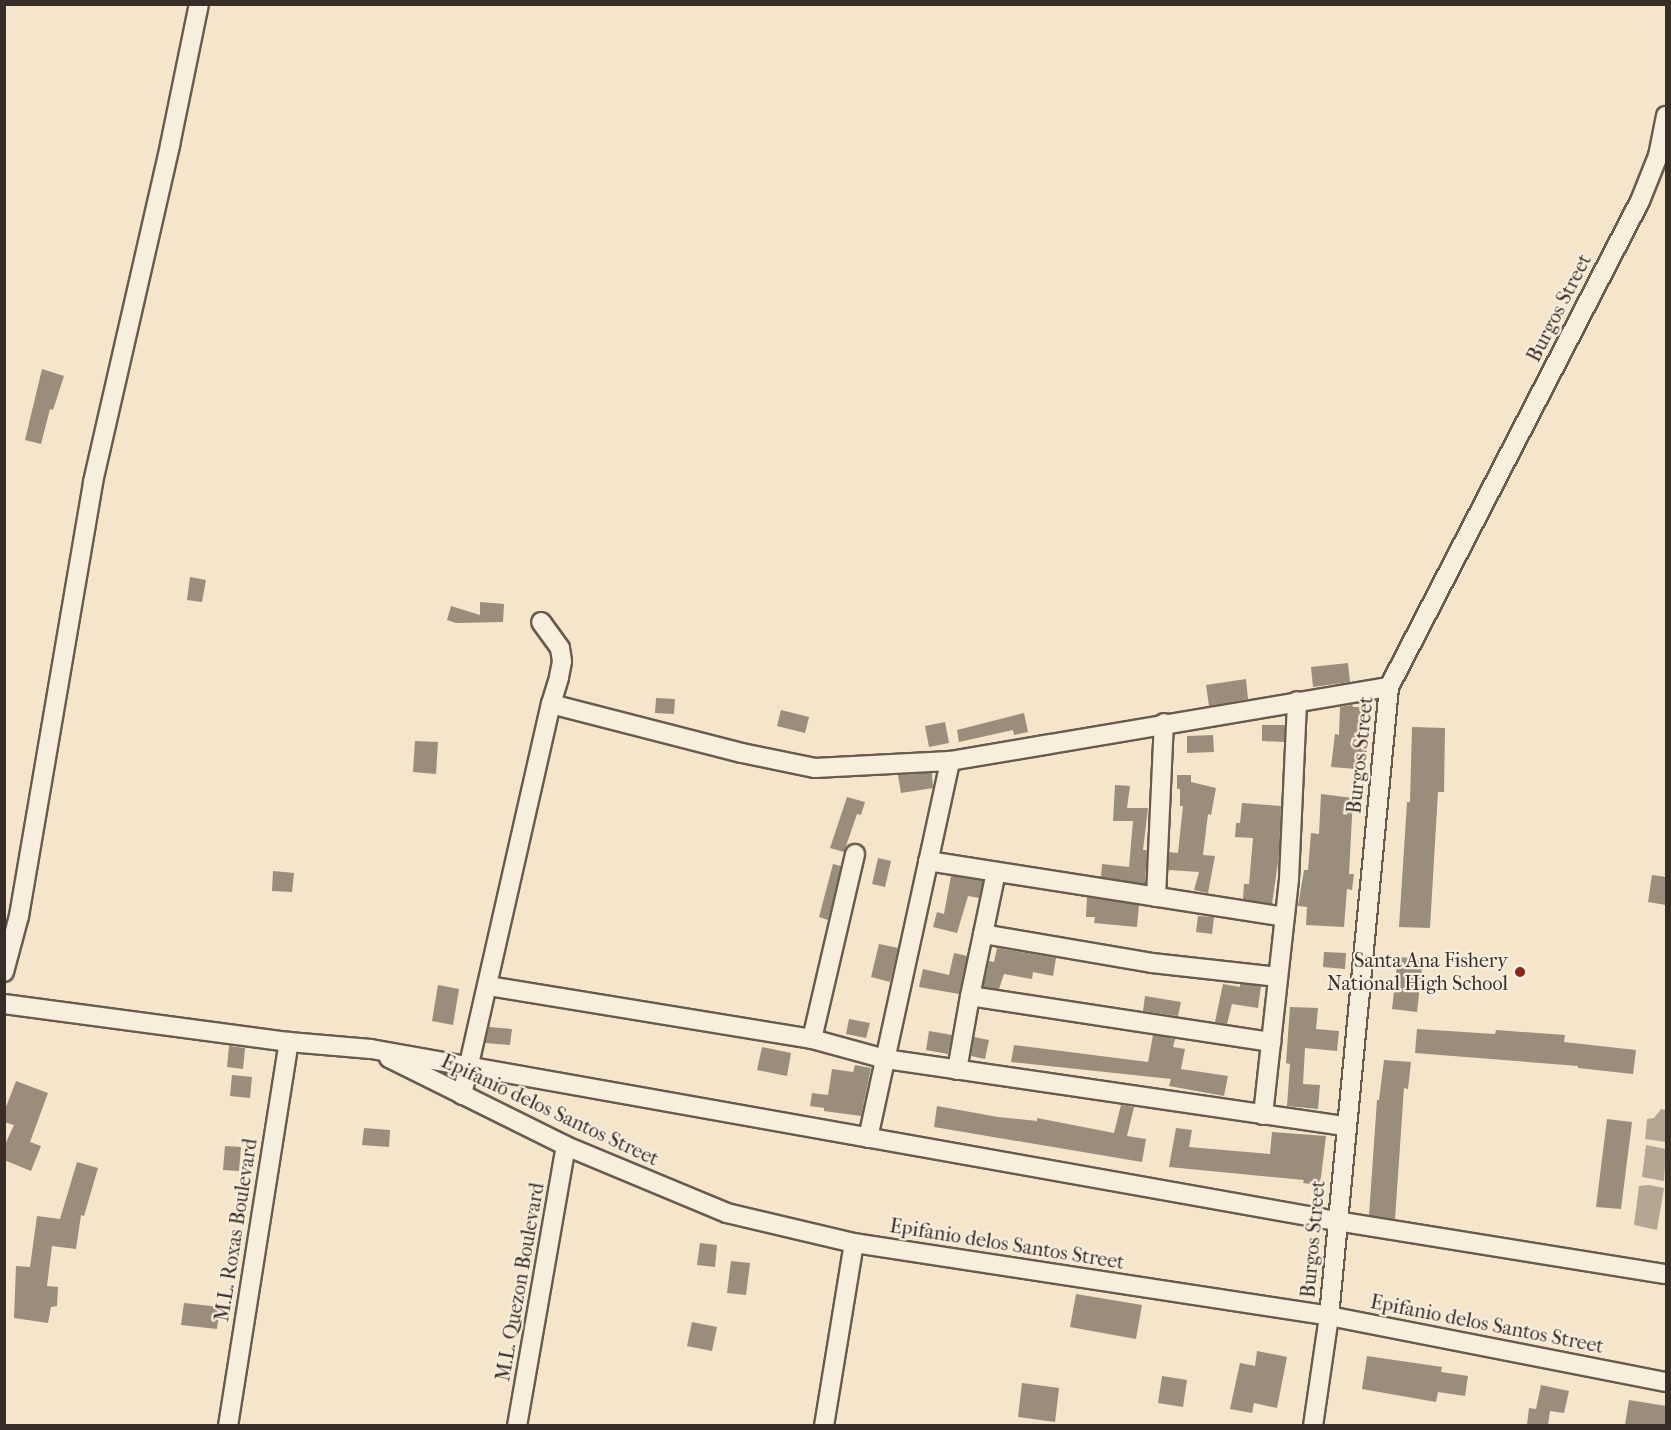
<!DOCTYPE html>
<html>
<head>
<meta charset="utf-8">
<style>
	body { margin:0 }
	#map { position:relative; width:1671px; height:1430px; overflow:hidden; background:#f4e5cb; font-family:"IM FELL French Canon",serif }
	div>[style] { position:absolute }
	.water>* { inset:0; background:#b4a693 }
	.building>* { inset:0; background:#9a8d7c }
	.roads { filter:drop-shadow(2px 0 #685b50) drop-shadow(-2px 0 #685b50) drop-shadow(0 2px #685b50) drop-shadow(0 -2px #685b50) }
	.street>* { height:18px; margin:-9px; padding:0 9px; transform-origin:9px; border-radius:9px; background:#f8eedd }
	.dots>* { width:16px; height:16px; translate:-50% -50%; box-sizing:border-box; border:3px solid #f8eedd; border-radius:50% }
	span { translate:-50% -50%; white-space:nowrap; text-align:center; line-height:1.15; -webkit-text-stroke:4.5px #f8eedd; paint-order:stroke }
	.street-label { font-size:20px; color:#392d27 }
	.poi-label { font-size:20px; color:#392d27 }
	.right { translate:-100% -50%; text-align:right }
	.frame { position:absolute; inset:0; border:6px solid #392d27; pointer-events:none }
</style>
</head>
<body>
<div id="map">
	<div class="water">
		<i style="clip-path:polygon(1661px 1109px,1666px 1110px,1666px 1142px,1645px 1139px,1647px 1119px,1654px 1118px)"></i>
		<i style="clip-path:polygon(1646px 1145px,1666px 1149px,1664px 1181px,1642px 1177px)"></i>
		<i style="clip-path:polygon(1649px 1185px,1664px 1188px,1657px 1230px,1634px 1225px,1639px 1186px)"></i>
	</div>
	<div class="building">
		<i style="clip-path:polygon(42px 369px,64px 376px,53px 410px,50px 409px,41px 444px,25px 440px)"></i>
		<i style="clip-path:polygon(190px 577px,206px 580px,202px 602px,187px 600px)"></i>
		<i style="clip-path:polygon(480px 602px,504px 604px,503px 622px,456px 623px,447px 620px,451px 606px,480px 615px)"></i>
		<i style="clip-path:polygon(1348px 663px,1350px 682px,1313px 687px,1311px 667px)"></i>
		<i style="clip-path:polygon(1246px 679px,1248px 699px,1209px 706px,1206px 685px)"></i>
		<i style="clip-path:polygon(656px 698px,675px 699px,674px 714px,655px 713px)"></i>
		<i style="clip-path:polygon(1352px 705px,1353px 707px,1364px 707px,1362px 737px,1368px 737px,1367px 752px,1358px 752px,1357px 769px,1331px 767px,1335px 734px,1339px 735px,1340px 707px)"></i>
		<i style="clip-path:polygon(781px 710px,809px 717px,805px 733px,777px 726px)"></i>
		<i style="clip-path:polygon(1024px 713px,1028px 732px,1014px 735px,1013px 730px,959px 742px,957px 730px)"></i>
		<i style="clip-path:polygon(945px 722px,949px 743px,929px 747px,925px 726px)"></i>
		<i style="clip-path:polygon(1262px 725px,1285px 725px,1284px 742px,1262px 741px)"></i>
		<i style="clip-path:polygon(1412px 727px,1445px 728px,1444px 792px,1438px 792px,1430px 928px,1399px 927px,1407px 802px,1410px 802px)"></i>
		<i style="clip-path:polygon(1213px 735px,1214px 752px,1187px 753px,1187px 736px)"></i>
		<i style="clip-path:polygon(415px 741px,438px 742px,436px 774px,413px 772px)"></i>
		<i style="clip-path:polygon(932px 773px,933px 788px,901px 793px,898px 775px)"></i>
		<i style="clip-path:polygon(1177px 775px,1191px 775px,1191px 782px,1216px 788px,1211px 815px,1208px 814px,1203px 855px,1215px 856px,1208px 893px,1194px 890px,1199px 872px,1169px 870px,1169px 852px,1178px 853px,1183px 806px,1180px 806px,1180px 789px,1177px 789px)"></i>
		<i style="clip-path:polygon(1115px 785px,1130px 786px,1127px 808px,1148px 808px,1143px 850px,1147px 850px,1145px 884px,1101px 877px,1102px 864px,1129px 867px,1133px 821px,1113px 821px)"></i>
		<i style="clip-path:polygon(1321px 794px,1353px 798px,1349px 874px,1354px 874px,1352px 890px,1347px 889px,1344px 927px,1306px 925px,1307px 907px,1298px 906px,1304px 870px,1308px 870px,1311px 833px,1319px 834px)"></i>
		<i style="clip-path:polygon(847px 797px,865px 802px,861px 815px,857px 814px,844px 852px,830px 848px)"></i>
		<i style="clip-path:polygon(1242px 803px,1281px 806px,1279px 855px,1272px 904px,1243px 899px,1244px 884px,1249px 884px,1253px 838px,1235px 837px,1236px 823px,1240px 823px)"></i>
		<i style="clip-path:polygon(878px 858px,891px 861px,885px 887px,872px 884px)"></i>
		<i style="clip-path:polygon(833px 864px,841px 866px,828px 920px,819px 917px)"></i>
		<i style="clip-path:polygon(273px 871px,294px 873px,292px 892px,272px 891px)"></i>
		<i style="clip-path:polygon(1652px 875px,1666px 877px,1666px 905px,1648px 902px)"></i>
		<i style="clip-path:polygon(951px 876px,983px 881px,979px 898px,968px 896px,957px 933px,933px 927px,937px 912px,944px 914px)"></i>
		<i style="clip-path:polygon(1087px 897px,1139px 905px,1137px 927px,1094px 923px,1095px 917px,1086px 917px)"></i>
		<i style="clip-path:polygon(1198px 916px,1214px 917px,1212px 934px,1196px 932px)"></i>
		<i style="clip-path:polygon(879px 944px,898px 948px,890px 982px,871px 977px)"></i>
		<i style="clip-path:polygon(997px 948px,1056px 958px,1053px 976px,1033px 972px,1032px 979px,1004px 974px,999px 989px,983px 987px,989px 961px,994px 962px)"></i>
		<i style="clip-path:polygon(1324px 952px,1346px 953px,1345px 969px,1323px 967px)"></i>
		<i style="clip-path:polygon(954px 953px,967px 956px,959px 994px,919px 987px,923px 969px,949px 975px)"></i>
		<i style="clip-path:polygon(1398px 957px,1423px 959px,1417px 1012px,1392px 1009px)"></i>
		<i style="clip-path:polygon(1223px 984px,1240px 987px,1240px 984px,1261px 986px,1258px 1008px,1232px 1004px,1227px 1024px,1215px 1022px)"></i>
		<i style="clip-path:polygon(438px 985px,459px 989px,453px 1025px,432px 1021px)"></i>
		<i style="clip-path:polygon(1145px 996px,1181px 1002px,1178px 1016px,1143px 1011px)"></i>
		<i style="clip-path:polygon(1290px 1007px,1318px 1008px,1316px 1029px,1339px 1031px,1337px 1051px,1305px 1048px,1303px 1084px,1320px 1085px,1318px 1109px,1287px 1106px,1290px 1064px,1286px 1063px)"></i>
		<i style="clip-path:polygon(849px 1019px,870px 1023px,866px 1038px,846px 1034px)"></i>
		<i style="clip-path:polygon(489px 1027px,512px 1029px,510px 1045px,485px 1043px)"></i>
		<i style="clip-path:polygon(1417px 1029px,1495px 1034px,1496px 1030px,1565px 1035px,1564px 1042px,1636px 1050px,1633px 1074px,1578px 1068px,1578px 1066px,1415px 1053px)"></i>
		<i style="clip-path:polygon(929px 1031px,952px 1035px,948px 1054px,926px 1050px)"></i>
		<i style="clip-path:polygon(1153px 1035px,1175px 1039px,1173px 1047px,1185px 1049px,1181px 1069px,1228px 1076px,1224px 1096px,1169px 1086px,1171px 1079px,1011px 1062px,1014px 1045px,1148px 1062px)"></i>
		<i style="clip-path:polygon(974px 1037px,989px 1040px,985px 1059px,971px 1056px)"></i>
		<i style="clip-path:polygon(229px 1046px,245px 1048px,243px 1069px,227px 1067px)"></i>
		<i style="clip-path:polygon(762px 1047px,791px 1053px,787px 1076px,757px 1070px)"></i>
		<i style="clip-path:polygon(1384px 1060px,1411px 1062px,1408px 1089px,1404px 1088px,1395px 1219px,1369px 1215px,1377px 1100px,1379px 1100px)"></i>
		<i style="clip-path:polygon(855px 1065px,871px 1068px,861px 1116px,824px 1111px,824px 1108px,810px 1106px,812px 1093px,828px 1095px,832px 1069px,853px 1072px)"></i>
		<i style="clip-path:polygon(232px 1075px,252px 1077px,250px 1098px,230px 1096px)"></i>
		<i style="clip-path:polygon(16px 1081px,48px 1093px,30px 1142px,41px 1146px,31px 1171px,4px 1160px,4px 1147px,14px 1125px,4px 1122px,4px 1112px)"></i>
		<i style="clip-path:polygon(1121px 1105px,1134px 1107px,1127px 1136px,1146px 1139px,1142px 1162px,934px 1127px,937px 1106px,998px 1117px,1037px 1121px,1037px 1118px,1114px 1133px)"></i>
		<i style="clip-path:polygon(1607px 1119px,1632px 1122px,1621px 1209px,1596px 1207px)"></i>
		<i style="clip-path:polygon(364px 1128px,390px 1130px,389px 1147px,362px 1145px)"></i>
		<i style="clip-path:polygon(1176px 1128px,1192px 1130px,1189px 1147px,1270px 1154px,1272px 1132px,1326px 1136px,1320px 1185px,1303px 1183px,1304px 1180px,1169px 1167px)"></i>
		<i style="clip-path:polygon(225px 1146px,241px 1147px,239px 1171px,223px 1170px)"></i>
		<i style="clip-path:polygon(77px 1162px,98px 1168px,84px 1216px,81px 1215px,76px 1249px,52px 1246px,47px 1286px,58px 1287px,57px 1306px,51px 1307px,48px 1323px,14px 1318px,16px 1266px,30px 1267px,37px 1216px,60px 1219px)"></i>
		<i style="clip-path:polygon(700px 1243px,717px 1245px,715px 1267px,697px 1265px)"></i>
		<i style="clip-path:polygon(731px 1261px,750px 1263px,746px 1295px,727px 1293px)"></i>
		<i style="clip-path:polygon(1076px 1294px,1142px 1305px,1136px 1339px,1070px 1327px)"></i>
		<i style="clip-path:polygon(184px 1303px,220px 1307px,217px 1329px,181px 1325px)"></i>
		<i style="clip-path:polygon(692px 1322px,717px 1327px,712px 1351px,687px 1346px)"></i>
		<i style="clip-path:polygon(1257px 1351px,1287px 1357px,1277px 1408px,1254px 1403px,1252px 1413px,1230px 1409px,1240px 1363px,1255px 1366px)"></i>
		<i style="clip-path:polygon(1367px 1356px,1442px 1367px,1441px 1372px,1468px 1376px,1465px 1396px,1438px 1392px,1436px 1402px,1362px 1389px)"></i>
		<i style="clip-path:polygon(1162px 1376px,1187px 1380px,1183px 1407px,1158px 1403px)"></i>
		<i style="clip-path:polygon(1022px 1383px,1059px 1388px,1055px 1422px,1018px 1417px)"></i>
		<i style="clip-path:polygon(1541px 1385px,1569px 1391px,1564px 1413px,1550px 1411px,1548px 1425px,1527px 1425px,1529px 1408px,1536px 1409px)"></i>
		<i style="clip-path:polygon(1629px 1400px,1666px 1406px,1666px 1425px,1625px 1425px)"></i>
	</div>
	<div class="roads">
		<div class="street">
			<i style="left:551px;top:704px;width:197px;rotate:14.4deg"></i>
			<i style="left:742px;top:753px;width:75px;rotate:11.6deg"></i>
			<i style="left:815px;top:768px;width:135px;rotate:-3deg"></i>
			<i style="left:950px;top:761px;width:445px;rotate:-9.6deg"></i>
			<i style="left:928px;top:861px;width:361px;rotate:8.9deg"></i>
			<i style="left:996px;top:872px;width:63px;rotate:101.8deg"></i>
			<i style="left:983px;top:934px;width:171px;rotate:9.7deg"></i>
			<i style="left:1152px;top:963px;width:127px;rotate:6.3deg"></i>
			<i style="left:1156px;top:897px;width:174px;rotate:-87.4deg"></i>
			<i style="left:983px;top:934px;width:63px;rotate:101.8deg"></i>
			<i style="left:970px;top:996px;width:305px;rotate:8.7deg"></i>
			<i style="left:4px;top:972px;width:58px;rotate:-75deg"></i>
			<i style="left:19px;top:916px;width:440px;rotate:-80.3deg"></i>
			<i style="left:93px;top:482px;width:346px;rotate:-77.1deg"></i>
			<i style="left:170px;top:145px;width:144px;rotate:-78.4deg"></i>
			<i style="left:489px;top:986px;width:327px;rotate:9.3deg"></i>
			<i style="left:812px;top:1039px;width:76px;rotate:15.3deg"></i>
			<i style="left:885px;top:1059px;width:466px;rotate:8.3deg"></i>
			<i style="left:4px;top:1004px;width:288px;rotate:7.6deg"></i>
			<i style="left:289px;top:1042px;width:82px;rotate:4.9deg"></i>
			<i style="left:371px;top:1049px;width:981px;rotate:10.1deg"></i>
			<i style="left:1337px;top:1221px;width:333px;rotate:9.2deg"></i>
			<i style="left:812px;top:1039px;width:190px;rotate:-76.9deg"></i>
			<i style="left:389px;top:1058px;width:198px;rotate:26.4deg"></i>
			<i style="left:566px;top:1146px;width:174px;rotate:22.6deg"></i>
			<i style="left:727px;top:1213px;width:130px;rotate:13.3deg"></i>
			<i style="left:854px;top:1243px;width:481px;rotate:8.7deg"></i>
			<i style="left:1329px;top:1316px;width:343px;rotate:11.1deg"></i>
			<i style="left:957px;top:1070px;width:75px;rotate:-80deg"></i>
			<i style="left:462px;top:1095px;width:401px;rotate:-77.2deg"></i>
			<i style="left:551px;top:704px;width:28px;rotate:-73deg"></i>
			<i style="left:559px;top:677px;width:16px;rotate:-79deg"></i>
			<i style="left:562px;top:661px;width:13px;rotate:-99deg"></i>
			<i style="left:560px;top:648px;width:32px;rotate:-126deg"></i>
			<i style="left:1263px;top:1115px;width:237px;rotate:-83.7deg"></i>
			<i style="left:1289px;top:879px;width:178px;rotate:-87.4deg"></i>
			<i style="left:868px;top:1138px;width:386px;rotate:-77.7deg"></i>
			<i style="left:228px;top:1426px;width:389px;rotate:-81deg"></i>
			<i style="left:517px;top:1426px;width:284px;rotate:-80.1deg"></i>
			<i style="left:824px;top:1426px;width:185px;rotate:-80.7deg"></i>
			<i style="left:1313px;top:1426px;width:111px;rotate:-81.7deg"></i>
			<i style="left:1329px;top:1316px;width:632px;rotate:-84.55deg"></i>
			<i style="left:1389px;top:687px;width:547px;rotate:-62.69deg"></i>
			<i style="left:1640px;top:201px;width:48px;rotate:-68.2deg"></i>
			<i style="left:1658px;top:156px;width:41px;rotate:-78.7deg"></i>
		</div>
	</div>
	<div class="dots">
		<i style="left:1520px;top:972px;background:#8f2418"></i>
	</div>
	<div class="street-label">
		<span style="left:1559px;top:308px;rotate:-63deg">Burgos Street</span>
		<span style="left:1360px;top:755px;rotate:-84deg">Burgos Street</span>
		<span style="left:550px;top:1110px;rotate:25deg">Epifanio delos Santos Street</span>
		<span style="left:236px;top:1230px;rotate:-81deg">M.L. Roxas Boulevard</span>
		<span style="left:1313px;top:1239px;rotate:-85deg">Burgos Street</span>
		<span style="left:1007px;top:1244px;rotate:9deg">Epifanio delos Santos Street</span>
		<span style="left:520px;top:1282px;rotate:-80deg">M.L. Quezon Boulevard</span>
		<span style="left:1487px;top:1324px;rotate:11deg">Epifanio delos Santos Street</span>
	</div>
	<div class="poi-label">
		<span class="right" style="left:1508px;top:972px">Santa Ana Fishery<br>National High School</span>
	</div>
	<div class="frame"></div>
</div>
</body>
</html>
